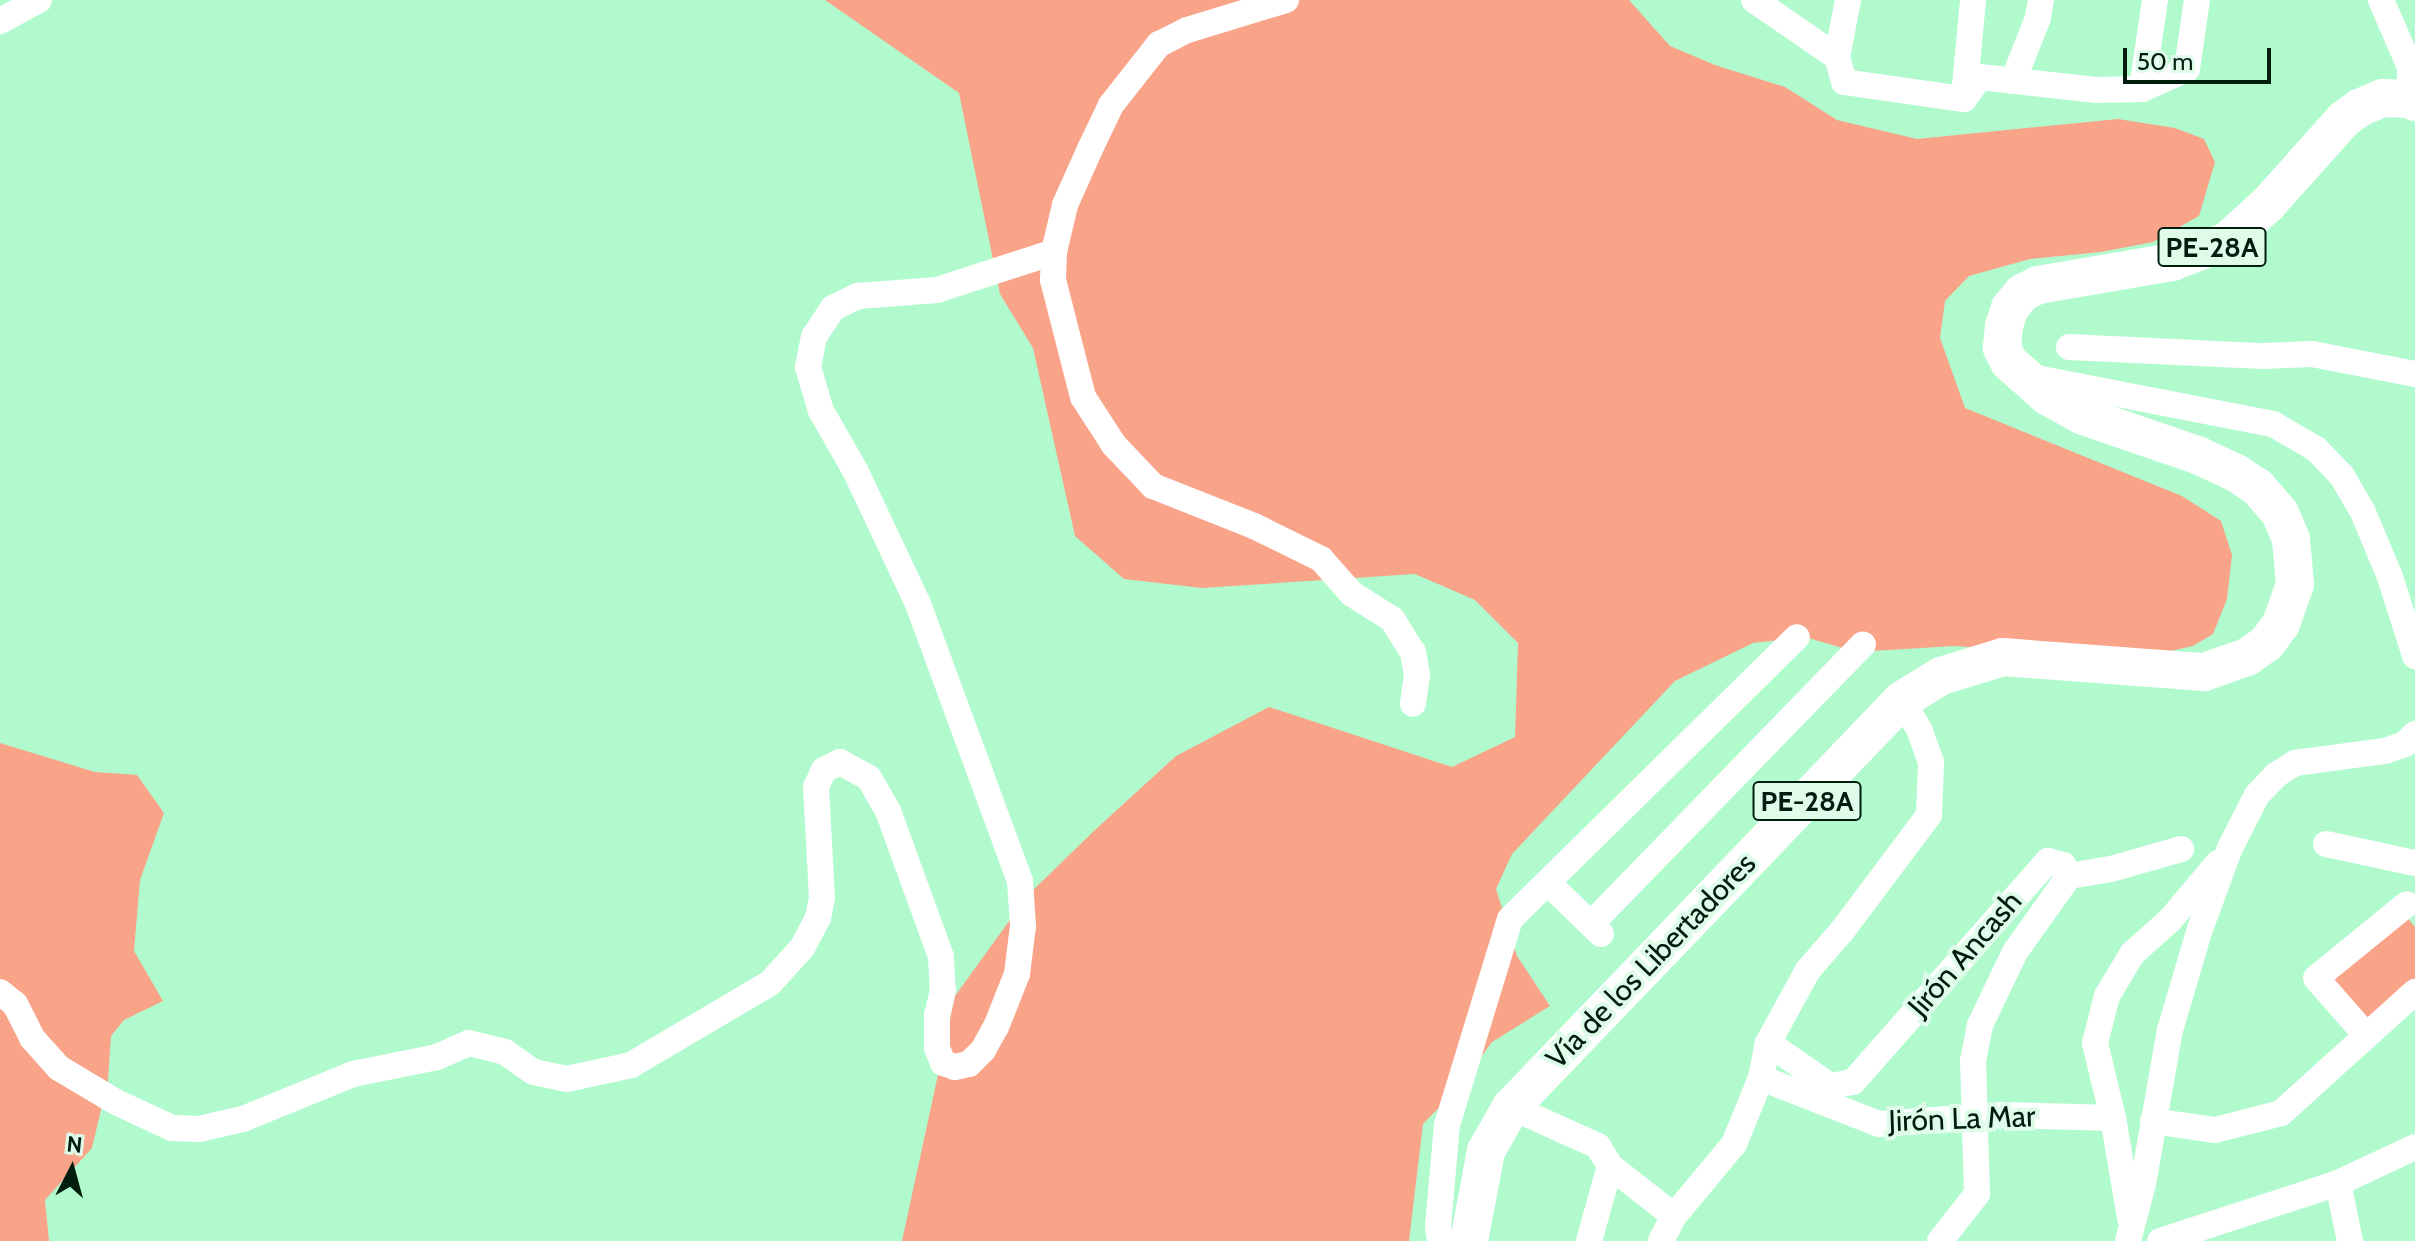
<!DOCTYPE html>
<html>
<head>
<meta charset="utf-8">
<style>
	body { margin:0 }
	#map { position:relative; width:2415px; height:1241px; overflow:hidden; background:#b0face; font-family:Cabin,sans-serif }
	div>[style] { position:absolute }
	.green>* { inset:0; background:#f9a389 }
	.minor>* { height:26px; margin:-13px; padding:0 13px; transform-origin:13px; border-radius:13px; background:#fff }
	.highway>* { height:38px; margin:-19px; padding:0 19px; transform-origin:19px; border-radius:19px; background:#fff }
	span { translate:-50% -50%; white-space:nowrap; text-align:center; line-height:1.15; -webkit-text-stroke:8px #dffcea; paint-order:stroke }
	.shield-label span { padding:2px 6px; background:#dffcea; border:2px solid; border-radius:6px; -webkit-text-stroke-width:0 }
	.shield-label { font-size:28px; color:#001d0e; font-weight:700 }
	.street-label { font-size:30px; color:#001d0e }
	.north { position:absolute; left:32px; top:1129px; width:80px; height:80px; -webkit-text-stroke:6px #dffcea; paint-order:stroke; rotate:6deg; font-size:22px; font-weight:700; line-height:32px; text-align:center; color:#001d0e }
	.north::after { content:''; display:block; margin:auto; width:28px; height:36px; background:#001d0e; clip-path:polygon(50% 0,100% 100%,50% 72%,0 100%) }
	.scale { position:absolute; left:2123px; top:48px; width:148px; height:36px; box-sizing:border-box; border:4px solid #001d0e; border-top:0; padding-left:10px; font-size:24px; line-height:28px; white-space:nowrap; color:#001d0e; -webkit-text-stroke:6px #dffcea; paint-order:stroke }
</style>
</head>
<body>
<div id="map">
	<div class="green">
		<i style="clip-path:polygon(825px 0,1629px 0,1670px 46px,1715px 65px,1785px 87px,1837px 120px,1917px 139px,2118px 119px,2175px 128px,2204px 139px,2215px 162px,2199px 216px,2153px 242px,2101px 252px,2030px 259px,1969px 276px,1945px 301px,1940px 338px,1965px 408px,2182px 496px,2221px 521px,2232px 555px,2227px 599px,2213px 634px,2193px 646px,2152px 655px,2063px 654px,1954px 646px,1856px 652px,1805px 637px,1753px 643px,1675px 681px,1512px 854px,1496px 889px,1517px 956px,1550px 1006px,1492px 1042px,1459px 1087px,1423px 1124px,1409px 1241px,902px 1241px,955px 996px,1028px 895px,1096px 829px,1176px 756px,1269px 707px,1452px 767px,1515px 737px,1518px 643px,1475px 600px,1415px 574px,1202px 588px,1124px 579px,1075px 536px,1033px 348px,1000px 294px,959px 93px)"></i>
		<i style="clip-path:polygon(0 743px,95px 772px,137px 775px,164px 813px,140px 880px,134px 951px,163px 1001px,124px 1020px,111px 1036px,108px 1080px,92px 1148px,45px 1200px,49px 1241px,0 1241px)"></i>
		<i style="clip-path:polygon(2406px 916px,2415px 927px,2415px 985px,2367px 1026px,2329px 981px)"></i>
	</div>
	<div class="minor">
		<i style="left:1286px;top:0;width:103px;rotate:163.1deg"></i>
		<i style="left:1187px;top:30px;width:31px;rotate:153deg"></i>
		<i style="left:1159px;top:44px;width:78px;rotate:128.2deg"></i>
		<i style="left:1111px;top:105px;width:49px;rotate:115.5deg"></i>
		<i style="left:1090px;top:149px;width:61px;rotate:114.1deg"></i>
		<i style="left:1065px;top:205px;width:48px;rotate:103.2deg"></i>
		<i style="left:1054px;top:252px;width:28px;rotate:92deg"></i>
		<i style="left:1053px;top:280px;width:121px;rotate:75.6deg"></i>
		<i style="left:1083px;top:397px;width:57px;rotate:57.1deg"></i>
		<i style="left:1114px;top:445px;width:57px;rotate:46.4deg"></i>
		<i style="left:1153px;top:486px;width:109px;rotate:21.6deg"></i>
		<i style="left:1254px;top:526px;width:75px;rotate:26.2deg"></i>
		<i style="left:1321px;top:559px;width:47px;rotate:48.5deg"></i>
		<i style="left:1352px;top:594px;width:47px;rotate:32deg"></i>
		<i style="left:1392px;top:619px;width:39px;rotate:58deg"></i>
		<i style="left:1413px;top:652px;width:23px;rotate:80deg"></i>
		<i style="left:1417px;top:675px;width:29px;rotate:98deg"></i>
		<i style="left:1754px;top:0;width:101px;rotate:34.5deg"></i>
		<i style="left:1848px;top:0;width:58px;rotate:100.9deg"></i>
		<i style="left:1837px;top:57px;width:26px;rotate:74deg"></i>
		<i style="left:1844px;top:82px;width:121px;rotate:8.1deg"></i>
		<i style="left:1964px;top:99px;width:27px;rotate:-54deg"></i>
		<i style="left:1980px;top:77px;width:117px;rotate:6.4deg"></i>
		<i style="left:2096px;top:90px;width:46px;rotate:-1.2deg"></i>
		<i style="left:2142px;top:89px;width:49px;rotate:-24deg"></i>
		<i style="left:2187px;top:69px;width:70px;rotate:-81.8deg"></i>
		<i style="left:2381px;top:0;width:73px;rotate:66.6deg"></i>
		<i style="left:2410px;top:67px;width:32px;rotate:90deg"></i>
		<i style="left:0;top:21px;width:44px;rotate:-28.3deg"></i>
		<i style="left:2013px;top:81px;width:68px;rotate:-68.4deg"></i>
		<i style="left:2038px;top:18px;width:18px;rotate:-81deg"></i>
		<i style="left:2142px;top:89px;width:90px;rotate:-81.7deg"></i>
		<i style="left:1964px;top:96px;width:96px;rotate:-84.6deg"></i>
		<i style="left:2069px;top:347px;width:194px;rotate:2.7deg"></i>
		<i style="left:2263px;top:356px;width:49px;rotate:-2.3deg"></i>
		<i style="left:2312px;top:354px;width:105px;rotate:11deg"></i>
		<i style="left:2031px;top:377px;width:247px;rotate:11deg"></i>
		<i style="left:2273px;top:424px;width:50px;rotate:30.2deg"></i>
		<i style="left:2316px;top:449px;width:37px;rotate:46deg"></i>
		<i style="left:2342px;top:476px;width:39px;rotate:60deg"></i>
		<i style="left:2362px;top:510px;width:73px;rotate:67.3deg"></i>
		<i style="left:2390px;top:577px;width:83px;rotate:72.4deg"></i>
		<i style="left:2326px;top:844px;width:91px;rotate:12.1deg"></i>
		<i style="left:1549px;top:884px;width:72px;rotate:43.9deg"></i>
		<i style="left:1591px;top:924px;width:390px;rotate:-45.8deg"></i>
		<i style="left:0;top:992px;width:19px;rotate:39deg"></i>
		<i style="left:15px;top:1004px;width:38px;rotate:63deg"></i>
		<i style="left:32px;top:1038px;width:40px;rotate:48deg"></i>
		<i style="left:59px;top:1068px;width:66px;rotate:30.8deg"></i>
		<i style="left:116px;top:1102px;width:62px;rotate:24.9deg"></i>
		<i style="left:172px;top:1128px;width:27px;rotate:2deg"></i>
		<i style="left:199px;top:1129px;width:45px;rotate:-12.8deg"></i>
		<i style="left:243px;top:1119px;width:119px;rotate:-22.2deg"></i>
		<i style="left:353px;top:1074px;width:86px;rotate:-11.4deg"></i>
		<i style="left:437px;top:1057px;width:35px;rotate:-24deg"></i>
		<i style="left:469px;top:1043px;width:37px;rotate:14deg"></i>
		<i style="left:505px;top:1052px;width:35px;rotate:35deg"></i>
		<i style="left:534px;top:1072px;width:34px;rotate:12deg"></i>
		<i style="left:567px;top:1079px;width:66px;rotate:-12.3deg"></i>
		<i style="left:631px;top:1065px;width:161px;rotate:-30.5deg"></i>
		<i style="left:770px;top:983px;width:47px;rotate:-47.6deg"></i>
		<i style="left:802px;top:948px;width:34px;rotate:-62deg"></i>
		<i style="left:818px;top:918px;width:20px;rotate:-79deg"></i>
		<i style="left:822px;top:898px;width:111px;rotate:-93.1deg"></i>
		<i style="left:816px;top:787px;width:19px;rotate:-65deg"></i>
		<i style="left:824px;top:770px;width:18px;rotate:-27deg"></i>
		<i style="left:840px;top:762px;width:33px;rotate:29deg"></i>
		<i style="left:869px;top:778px;width:38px;rotate:60deg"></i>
		<i style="left:888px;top:811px;width:155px;rotate:70deg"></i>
		<i style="left:941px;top:957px;width:33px;rotate:87deg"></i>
		<i style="left:943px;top:990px;width:26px;rotate:103deg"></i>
		<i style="left:937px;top:1015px;width:33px;rotate:90deg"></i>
		<i style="left:937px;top:1048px;width:16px;rotate:68deg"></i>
		<i style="left:943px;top:1063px;width:13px;rotate:18deg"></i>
		<i style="left:955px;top:1067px;width:14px;rotate:-12deg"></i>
		<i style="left:969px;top:1064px;width:20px;rotate:-45deg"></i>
		<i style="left:983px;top:1050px;width:26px;rotate:-61deg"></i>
		<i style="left:996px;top:1027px;width:57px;rotate:-68.4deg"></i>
		<i style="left:1017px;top:974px;width:48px;rotate:-82.9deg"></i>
		<i style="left:1023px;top:926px;width:45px;rotate:-93.8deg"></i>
		<i style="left:1020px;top:881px;width:295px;rotate:-110.2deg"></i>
		<i style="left:918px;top:604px;width:146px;rotate:-115.2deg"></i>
		<i style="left:856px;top:472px;width:70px;rotate:-119.8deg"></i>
		<i style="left:821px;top:411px;width:46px;rotate:-106.5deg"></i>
		<i style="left:808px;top:367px;width:31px;rotate:-79deg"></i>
		<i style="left:814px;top:337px;width:35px;rotate:-57deg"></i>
		<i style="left:833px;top:308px;width:28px;rotate:-26deg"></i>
		<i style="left:858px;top:296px;width:79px;rotate:-4.3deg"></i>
		<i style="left:937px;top:290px;width:123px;rotate:-18deg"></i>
		<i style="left:2365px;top:1034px;width:74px;rotate:-131.2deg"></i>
		<i style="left:2316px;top:978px;width:117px;rotate:-39.1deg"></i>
		<i style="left:1768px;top:1043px;width:75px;rotate:34.7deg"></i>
		<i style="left:1830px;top:1086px;width:23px;rotate:-10deg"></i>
		<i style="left:1853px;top:1082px;width:295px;rotate:-48.6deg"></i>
		<i style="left:2048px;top:861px;width:16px;rotate:15deg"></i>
		<i style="left:2063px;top:865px;width:13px;rotate:61deg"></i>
		<i style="left:2069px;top:876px;width:43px;rotate:-9.5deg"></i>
		<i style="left:2111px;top:869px;width:73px;rotate:-15.9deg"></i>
		<i style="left:1761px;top:1078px;width:127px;rotate:21.3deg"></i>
		<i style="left:1879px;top:1124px;width:124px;rotate:-4.2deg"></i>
		<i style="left:2003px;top:1115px;width:110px;rotate:1.6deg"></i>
		<i style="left:1511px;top:1107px;width:95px;rotate:24.1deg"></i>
		<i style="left:1598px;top:1146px;width:23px;rotate:59deg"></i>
		<i style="left:1610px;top:1166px;width:81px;rotate:38deg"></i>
		<i style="left:2153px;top:1121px;width:63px;rotate:8.3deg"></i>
		<i style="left:2215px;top:1130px;width:68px;rotate:-14.4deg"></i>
		<i style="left:2281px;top:1113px;width:181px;rotate:-42.1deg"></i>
		<i style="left:2338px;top:1183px;width:59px;rotate:78.3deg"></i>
		<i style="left:2130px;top:1218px;width:101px;rotate:-99.6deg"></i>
		<i style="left:2113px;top:1118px;width:77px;rotate:-103.5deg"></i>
		<i style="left:2095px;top:1043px;width:49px;rotate:-75.7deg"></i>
		<i style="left:2107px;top:996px;width:49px;rotate:-59.2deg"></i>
		<i style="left:2132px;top:954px;width:51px;rotate:-41.8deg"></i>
		<i style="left:2170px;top:920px;width:75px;rotate:-49.9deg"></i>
		<i style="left:1440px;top:1241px;width:15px;rotate:-98deg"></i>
		<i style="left:1438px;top:1226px;width:101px;rotate:-84.9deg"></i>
		<i style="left:1447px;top:1125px;width:215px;rotate:-73deg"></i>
		<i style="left:1510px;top:919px;width:402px;rotate:-44.5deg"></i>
		<i style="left:1589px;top:1241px;width:78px;rotate:-74.4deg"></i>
		<i style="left:1661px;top:1241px;width:28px;rotate:-63deg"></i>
		<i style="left:1674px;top:1216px;width:94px;rotate:-50.2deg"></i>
		<i style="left:1734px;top:1144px;width:71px;rotate:-67.8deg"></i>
		<i style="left:1761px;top:1078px;width:36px;rotate:-79deg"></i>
		<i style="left:1768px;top:1043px;width:83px;rotate:-61.3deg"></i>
		<i style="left:1808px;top:970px;width:52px;rotate:-48.9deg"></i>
		<i style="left:1842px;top:931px;width:145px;rotate:-53.1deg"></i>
		<i style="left:1929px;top:815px;width:53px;rotate:-87.8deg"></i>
		<i style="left:1931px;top:762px;width:33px;rotate:-110deg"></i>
		<i style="left:1920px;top:731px;width:36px;rotate:-120deg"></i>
		<i style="left:1940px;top:1241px;width:60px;rotate:-51.8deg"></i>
		<i style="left:1977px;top:1194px;width:133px;rotate:-91.7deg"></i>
		<i style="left:1973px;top:1061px;width:37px;rotate:-79deg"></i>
		<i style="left:1980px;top:1025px;width:81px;rotate:-64.4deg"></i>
		<i style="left:2015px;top:952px;width:93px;rotate:-54.6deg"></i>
		<i style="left:2128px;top:1241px;width:59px;rotate:-75.3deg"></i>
		<i style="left:2143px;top:1184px;width:156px;rotate:-80.1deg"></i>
		<i style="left:2170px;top:1030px;width:105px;rotate:-73.5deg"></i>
		<i style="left:2200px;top:929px;width:86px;rotate:-69.7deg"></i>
		<i style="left:2230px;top:848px;width:59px;rotate:-63deg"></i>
		<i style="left:2257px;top:795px;width:28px;rotate:-46deg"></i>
		<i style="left:2276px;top:775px;width:22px;rotate:-32deg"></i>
		<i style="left:2295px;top:763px;width:91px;rotate:-7.6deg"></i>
		<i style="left:2385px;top:751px;width:21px;rotate:-19deg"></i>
		<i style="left:2405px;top:744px;width:14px;rotate:-45deg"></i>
		<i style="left:2160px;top:1241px;width:187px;rotate:-18deg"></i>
		<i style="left:2338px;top:1183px;width:85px;rotate:-25.1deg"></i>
	</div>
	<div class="highway">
		<i style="left:1469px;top:1241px;width:92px;rotate:-79.3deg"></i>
		<i style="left:1486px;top:1151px;width:51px;rotate:-60.4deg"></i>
		<i style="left:1511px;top:1107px;width:564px;rotate:-46.15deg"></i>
		<i style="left:1902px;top:700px;width:46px;rotate:-31.6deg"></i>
		<i style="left:1941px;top:676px;width:65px;rotate:-17deg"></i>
		<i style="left:2003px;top:657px;width:202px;rotate:4.3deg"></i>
		<i style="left:2204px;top:672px;width:46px;rotate:-19.2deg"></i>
		<i style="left:2247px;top:657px;width:24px;rotate:-35deg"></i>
		<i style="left:2267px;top:643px;width:24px;rotate:-54deg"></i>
		<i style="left:2281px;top:624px;width:42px;rotate:-70.7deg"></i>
		<i style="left:2295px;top:584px;width:45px;rotate:-95.1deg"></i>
		<i style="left:2291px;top:539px;width:28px;rotate:-113deg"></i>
		<i style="left:2280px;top:513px;width:35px;rotate:-131deg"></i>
		<i style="left:2257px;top:487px;width:25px;rotate:-146deg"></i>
		<i style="left:2236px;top:473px;width:40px;rotate:-155deg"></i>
		<i style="left:2200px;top:456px;width:124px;rotate:-161.1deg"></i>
		<i style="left:2083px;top:416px;width:41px;rotate:-150.9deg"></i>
		<i style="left:2047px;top:396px;width:51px;rotate:-138.2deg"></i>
		<i style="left:2009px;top:362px;width:16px;rotate:-117deg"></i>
		<i style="left:2002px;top:348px;width:22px;rotate:-85deg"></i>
		<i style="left:2004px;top:326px;width:19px;rotate:-72deg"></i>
		<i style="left:2010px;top:308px;width:19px;rotate:-51deg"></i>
		<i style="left:2022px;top:293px;width:18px;rotate:-27deg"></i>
		<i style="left:2038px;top:285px;width:136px;rotate:-9.7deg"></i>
		<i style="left:2172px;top:262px;width:59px;rotate:-20.9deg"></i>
		<i style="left:2227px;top:241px;width:55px;rotate:-42.1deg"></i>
		<i style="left:2268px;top:204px;width:114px;rotate:-48.2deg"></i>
		<i style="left:2344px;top:119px;width:19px;rotate:-36deg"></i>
		<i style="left:2359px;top:108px;width:26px;rotate:-23deg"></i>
		<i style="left:2383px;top:98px;width:27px;rotate:2deg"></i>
		<i style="left:2410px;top:99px;width:6px;rotate:31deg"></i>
	</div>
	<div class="shield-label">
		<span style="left:2212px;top:247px">PE-28A</span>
		<span style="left:1807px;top:801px">PE-28A</span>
	</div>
	<div class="street-label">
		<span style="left:1965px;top:954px;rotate:-49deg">Jirón Ancash</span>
		<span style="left:1651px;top:961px;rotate:-46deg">Vía de los Libertadores</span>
		<span style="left:1962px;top:1119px;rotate:-2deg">Jirón La Mar</span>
	</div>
	<div class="north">N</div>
	<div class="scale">50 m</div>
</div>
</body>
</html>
